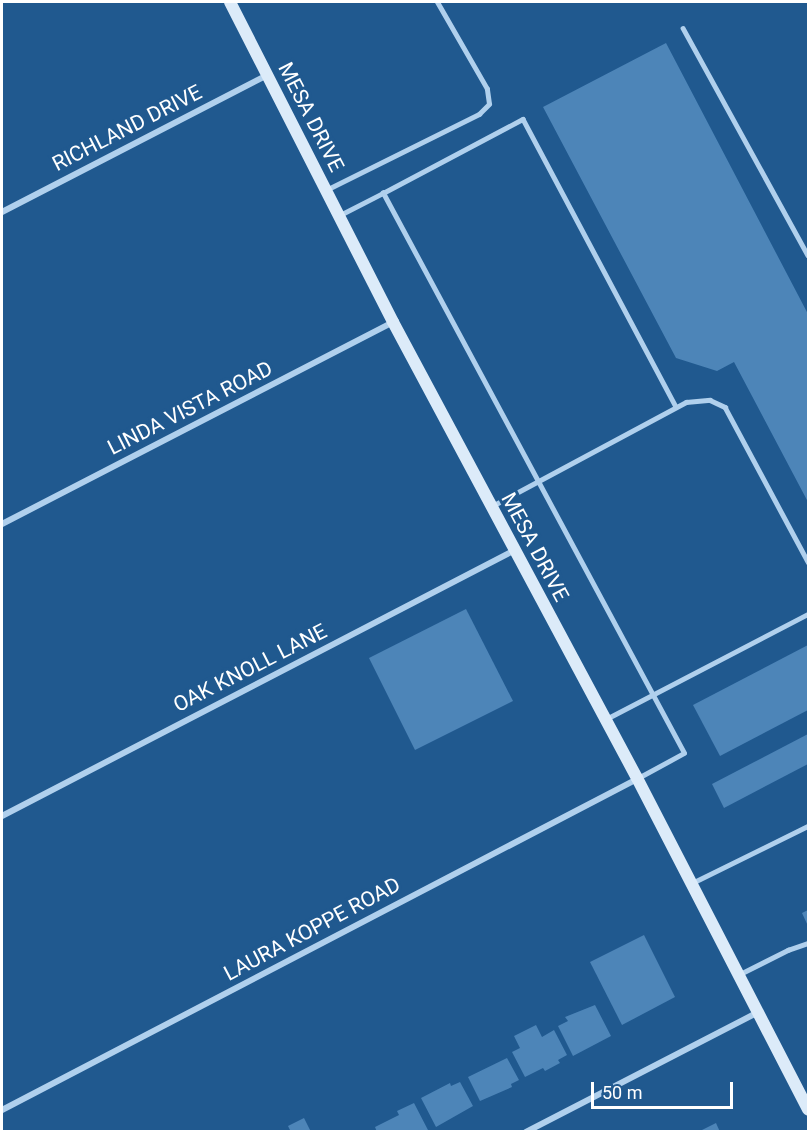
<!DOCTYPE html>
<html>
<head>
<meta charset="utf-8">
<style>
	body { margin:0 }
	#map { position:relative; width:810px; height:1133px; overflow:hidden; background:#20598f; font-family:Roboto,sans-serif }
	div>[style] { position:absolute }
	.building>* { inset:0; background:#4d85b8 }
	.service>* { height:4.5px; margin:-2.25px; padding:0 2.25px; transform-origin:2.25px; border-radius:2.25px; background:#b0d0ed }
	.minor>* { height:6px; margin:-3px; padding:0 3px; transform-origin:3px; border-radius:3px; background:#b0d0ed }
	.secondary>* { height:12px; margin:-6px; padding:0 6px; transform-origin:6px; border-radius:6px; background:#dcebf9 }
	span { translate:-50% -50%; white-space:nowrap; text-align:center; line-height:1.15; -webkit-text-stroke:6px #20598f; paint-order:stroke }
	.street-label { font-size:21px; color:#fff }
	.frame { position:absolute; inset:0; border:3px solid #fff; pointer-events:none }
	.scale { position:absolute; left:591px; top:1082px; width:142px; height:27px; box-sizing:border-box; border:3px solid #fff; border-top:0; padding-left:8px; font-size:18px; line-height:21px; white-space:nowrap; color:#fff; -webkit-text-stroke:4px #20598f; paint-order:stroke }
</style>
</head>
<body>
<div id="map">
	<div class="building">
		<i style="clip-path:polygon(666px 43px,808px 314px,808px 502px,734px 362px,717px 371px,676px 358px,543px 107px)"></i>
		<i style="clip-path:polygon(466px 609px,513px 701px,415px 750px,369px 658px)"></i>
		<i style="clip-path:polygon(808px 645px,808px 710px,720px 756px,693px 705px)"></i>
		<i style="clip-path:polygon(808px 734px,808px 764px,724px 808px,712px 784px)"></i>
		<i style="clip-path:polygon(808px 910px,808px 926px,802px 913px)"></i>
		<i style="clip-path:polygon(644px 935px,675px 997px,622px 1025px,590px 962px)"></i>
		<i style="clip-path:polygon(595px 1005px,611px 1036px,573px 1056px,558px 1026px,568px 1021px,565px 1017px)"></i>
		<i style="clip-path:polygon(536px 1025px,542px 1037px,554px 1030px,567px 1055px,558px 1060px,560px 1063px,545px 1071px,543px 1068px,525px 1077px,512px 1052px,520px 1048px,514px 1036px)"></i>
		<i style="clip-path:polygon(507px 1058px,519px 1080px,511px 1084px,512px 1087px,480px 1101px,468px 1077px)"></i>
		<i style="clip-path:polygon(460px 1082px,473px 1106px,436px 1127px,421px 1098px,450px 1083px,451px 1086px)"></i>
		<i style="clip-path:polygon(414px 1103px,429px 1132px,377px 1132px,375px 1127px,399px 1115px,397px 1111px)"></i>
		<i style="clip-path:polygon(304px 1118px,311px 1132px,291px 1132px,288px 1126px)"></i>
		<i style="clip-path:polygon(716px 1123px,720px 1132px,698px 1132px)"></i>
	</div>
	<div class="service">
		<i style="left:683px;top:28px;width:259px;rotate:61.2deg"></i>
		<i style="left:326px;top:190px;width:171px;rotate:-26.4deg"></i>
		<i style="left:479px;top:114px;width:14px;rotate:-45deg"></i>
		<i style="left:489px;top:104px;width:15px;rotate:-98deg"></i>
		<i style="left:487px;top:89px;width:100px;rotate:-119.9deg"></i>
		<i style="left:340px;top:215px;width:48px;rotate:-27.1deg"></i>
		<i style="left:494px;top:505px;width:218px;rotate:-28.2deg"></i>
		<i style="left:686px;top:402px;width:24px;rotate:-5deg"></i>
		<i style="left:710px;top:400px;width:17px;rotate:25deg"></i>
		<i style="left:725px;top:407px;width:176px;rotate:61.8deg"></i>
		<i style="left:608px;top:718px;width:225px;rotate:-27.5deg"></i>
		<i style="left:638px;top:778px;width:52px;rotate:-28.5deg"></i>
		<i style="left:684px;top:753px;width:636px;rotate:-118.26deg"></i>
		<i style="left:383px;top:193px;width:158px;rotate:-27.9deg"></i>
		<i style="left:523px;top:119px;width:326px;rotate:62deg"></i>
		<i style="left:692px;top:883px;width:129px;rotate:-26.2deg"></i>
		<i style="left:740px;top:974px;width:54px;rotate:-26.6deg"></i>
		<i style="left:788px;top:950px;width:21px;rotate:-19deg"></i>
	</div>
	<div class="minor">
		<i style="left:2px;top:212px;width:298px;rotate:-27.3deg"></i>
		<i style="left:2px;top:524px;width:440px;rotate:-27.3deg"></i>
		<i style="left:2px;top:816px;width:578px;rotate:-27.41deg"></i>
		<i style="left:2px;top:1110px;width:716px;rotate:-27.53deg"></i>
		<i style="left:526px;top:1132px;width:260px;rotate:-27.3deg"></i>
	</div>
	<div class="secondary">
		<i style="left:230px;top:2px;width:359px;rotate:63deg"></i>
		<i style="left:393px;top:322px;width:517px;rotate:61.85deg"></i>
		<i style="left:637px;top:778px;width:373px;rotate:62.7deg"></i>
	</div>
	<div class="street-label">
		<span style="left:311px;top:117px;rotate:63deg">MESA DRIVE</span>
		<span style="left:127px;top:128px;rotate:-27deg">RICHLAND DRIVE</span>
		<span style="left:190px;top:408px;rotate:-27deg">LINDA VISTA ROAD</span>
		<span style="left:535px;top:547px;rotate:62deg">MESA DRIVE</span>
		<span style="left:250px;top:668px;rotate:-27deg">OAK KNOLL LANE</span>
		<span style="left:312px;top:929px;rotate:-28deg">LAURA KOPPE ROAD</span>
	</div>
	<div class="frame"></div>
	<div class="scale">50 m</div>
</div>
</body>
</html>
